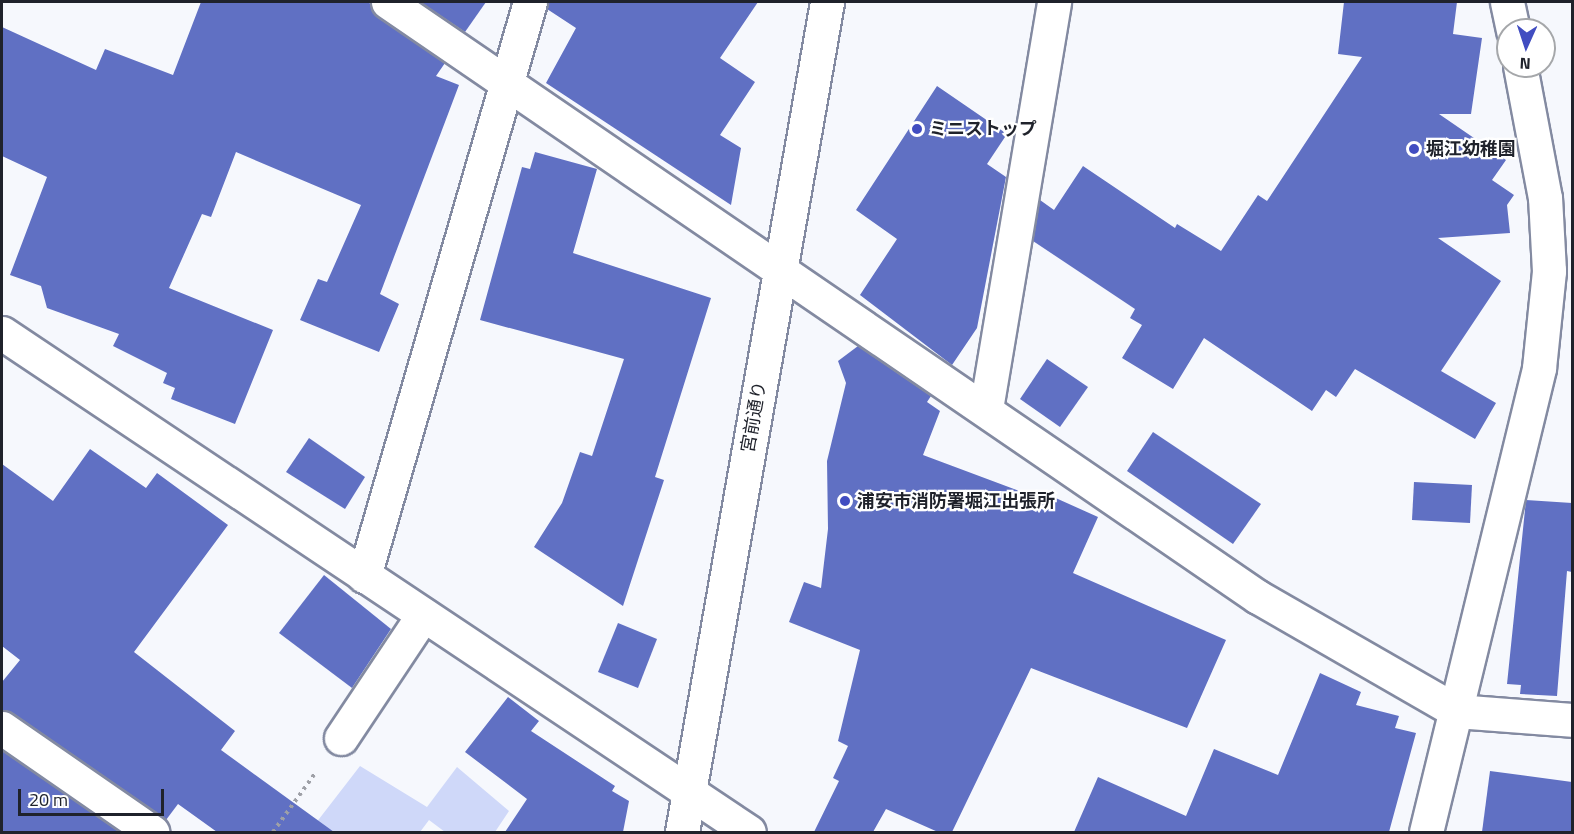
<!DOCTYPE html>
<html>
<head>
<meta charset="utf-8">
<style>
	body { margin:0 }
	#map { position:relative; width:1574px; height:834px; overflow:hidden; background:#f6f8fd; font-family:"Titillium Web","Noto Sans JP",sans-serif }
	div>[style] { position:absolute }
	.green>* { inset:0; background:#cfd8f9 }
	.building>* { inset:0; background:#6070c3 }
	.path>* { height:4px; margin-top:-2px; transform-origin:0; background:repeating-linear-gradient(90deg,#9ea0a7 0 3px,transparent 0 7.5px) }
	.roads { filter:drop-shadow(2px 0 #838aa1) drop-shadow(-2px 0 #838aa1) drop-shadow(0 2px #838aa1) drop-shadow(0 -2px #838aa1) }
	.minor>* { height:33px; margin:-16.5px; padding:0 16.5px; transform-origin:16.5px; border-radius:16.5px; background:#fff }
	.dots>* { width:16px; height:16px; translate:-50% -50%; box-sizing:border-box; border:3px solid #fff; border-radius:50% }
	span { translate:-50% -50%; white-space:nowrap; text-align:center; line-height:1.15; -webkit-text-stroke:4.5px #fff; paint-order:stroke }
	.poi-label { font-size:18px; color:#1f222b; font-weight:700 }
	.left { translate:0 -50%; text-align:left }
	.street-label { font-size:18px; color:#1f222b }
	.frame { position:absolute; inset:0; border:3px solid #1f222b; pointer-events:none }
	.north { position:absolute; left:1496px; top:18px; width:60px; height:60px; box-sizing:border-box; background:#fff; border:2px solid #a5a7aa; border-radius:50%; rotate:183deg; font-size:16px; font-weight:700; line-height:24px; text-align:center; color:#1f222b }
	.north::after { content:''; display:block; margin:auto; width:21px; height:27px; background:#414dc1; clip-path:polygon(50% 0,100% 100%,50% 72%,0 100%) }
	.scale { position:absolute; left:18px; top:789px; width:146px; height:27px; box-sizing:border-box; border:3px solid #1f222b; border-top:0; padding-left:8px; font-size:18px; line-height:21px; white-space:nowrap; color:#1f222b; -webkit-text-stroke:4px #fff; paint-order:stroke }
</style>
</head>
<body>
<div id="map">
	<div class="green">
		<i style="clip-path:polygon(360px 766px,427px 807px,457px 767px,509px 811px,495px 832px,445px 832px,429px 820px,420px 832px,309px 832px)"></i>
	</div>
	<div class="building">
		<i style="clip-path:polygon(201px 2px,369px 2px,377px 17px,445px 63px,436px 76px,459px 85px,380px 294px,399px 304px,379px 352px,300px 320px,318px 279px,327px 282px,361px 205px,236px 152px,211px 217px,202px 214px,169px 288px,273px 330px,235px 424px,171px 399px,175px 388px,163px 383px,167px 373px,113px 346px,119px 334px,47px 308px,41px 286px,10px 275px,47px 177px,2px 156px,2px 27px,96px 70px,105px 49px,173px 75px)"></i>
		<i style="clip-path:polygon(420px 2px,486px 2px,465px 32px)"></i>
		<i style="clip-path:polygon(548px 2px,758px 2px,720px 58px,755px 82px,720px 135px,741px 148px,731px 205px,546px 83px,576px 28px,547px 9px)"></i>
		<i style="clip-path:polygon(1344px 2px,1457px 2px,1453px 34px,1482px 38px,1471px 114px,1439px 114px,1506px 160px,1492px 180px,1514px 195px,1507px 205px,1510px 233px,1438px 238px,1501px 281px,1441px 371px,1496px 403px,1475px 439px,1355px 369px,1336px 397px,1326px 390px,1312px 411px,1204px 338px,1173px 389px,1122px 358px,1142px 325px,1130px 318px,1135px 309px,1033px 241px,1040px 200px,1054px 210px,1083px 166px,1175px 228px,1177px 224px,1221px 251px,1258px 195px,1267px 201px,1362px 57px,1338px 54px)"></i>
		<i style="clip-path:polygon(937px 86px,1007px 134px,987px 164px,1006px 177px,977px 328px,952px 365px,860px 295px,897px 239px,856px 210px)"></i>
		<i style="clip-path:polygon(535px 152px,597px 169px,573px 253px,711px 298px,655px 477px,664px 480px,623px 606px,534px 547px,562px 503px,580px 452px,592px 456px,624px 359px,480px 320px,522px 167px,530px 169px)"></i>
		<i style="clip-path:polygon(858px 346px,931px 396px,927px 402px,940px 411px,923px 455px,1046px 501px,1049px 495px,1098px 517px,1073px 573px,1226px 640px,1187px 728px,1031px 668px,952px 832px,938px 832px,886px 809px,873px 832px,814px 832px,839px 781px,833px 778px,848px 746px,838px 741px,860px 650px,789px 622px,804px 582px,821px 588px,828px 529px,827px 461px,846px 383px,838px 361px)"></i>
		<i style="clip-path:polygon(1047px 359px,1088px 387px,1060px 427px,1020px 399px)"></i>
		<i style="clip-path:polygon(1153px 432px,1261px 504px,1233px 544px,1127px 471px)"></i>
		<i style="clip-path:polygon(309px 438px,365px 477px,345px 509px,286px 472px)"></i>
		<i style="clip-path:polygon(90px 449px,146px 488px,157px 473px,228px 525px,134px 652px,235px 731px,221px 750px,334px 832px,217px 832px,178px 804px,166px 820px,2px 710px,2px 682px,20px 660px,2px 646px,2px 464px,53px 501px)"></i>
		<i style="clip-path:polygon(1414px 482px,1472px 485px,1470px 523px,1412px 520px)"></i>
		<i style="clip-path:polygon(1526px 500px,1572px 503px,1572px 572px,1567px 571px,1557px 696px,1520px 694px,1521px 685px,1507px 684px)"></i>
		<i style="clip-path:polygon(324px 575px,391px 629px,352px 688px,279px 633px)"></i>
		<i style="clip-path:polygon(618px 623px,657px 639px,638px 688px,598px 672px)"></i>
		<i style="clip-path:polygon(1320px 673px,1361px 692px,1356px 705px,1399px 716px,1395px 728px,1416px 733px,1389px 832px,1074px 832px,1098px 777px,1186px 816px,1214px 749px,1278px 775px)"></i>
		<i style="clip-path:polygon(508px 697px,539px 721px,531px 731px,615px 786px,612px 791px,629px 801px,623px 832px,505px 832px,527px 799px,465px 752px)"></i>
		<i style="clip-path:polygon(2px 750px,120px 832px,2px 832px)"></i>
		<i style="clip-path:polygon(1490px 771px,1572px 782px,1572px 832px,1482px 832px)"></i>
	</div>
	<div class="path">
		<i style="left:273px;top:832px;width:74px;rotate:-54.4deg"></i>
	</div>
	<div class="roads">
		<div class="minor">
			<i style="left:388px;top:2px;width:1054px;rotate:34.37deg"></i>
			<i style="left:1258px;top:597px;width:228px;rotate:29.9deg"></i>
			<i style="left:1456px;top:711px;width:116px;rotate:4.4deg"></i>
			<i style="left:1507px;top:2px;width:29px;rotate:78deg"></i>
			<i style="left:2px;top:333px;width:898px;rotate:33.74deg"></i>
			<i style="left:986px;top:409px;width:413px;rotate:-80.5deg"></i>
			<i style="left:364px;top:576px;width:598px;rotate:-73.87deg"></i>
			<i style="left:2px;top:728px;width:183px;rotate:34.7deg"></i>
			<i style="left:341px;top:738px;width:148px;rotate:-56.3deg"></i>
			<i style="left:682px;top:832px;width:843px;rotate:-80.09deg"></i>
			<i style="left:1426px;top:832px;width:478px;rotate:-76.3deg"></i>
			<i style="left:1539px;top:368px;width:98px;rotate:-84.1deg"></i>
			<i style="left:1549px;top:271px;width:73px;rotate:-93.1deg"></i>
			<i style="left:1545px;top:198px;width:134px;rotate:-100.7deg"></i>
		</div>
	</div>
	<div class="dots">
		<i style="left:917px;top:129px;background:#414dc1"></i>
		<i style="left:1414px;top:149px;background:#414dc1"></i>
		<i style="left:845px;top:501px;background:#414dc1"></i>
	</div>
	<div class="poi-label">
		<span class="left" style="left:929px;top:129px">ミニストップ</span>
		<span class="left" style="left:1426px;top:149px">堀江幼稚園</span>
		<span class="left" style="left:857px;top:501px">浦安市消防署堀江出張所</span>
	</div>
	<div class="street-label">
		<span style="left:754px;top:417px;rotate:-80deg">宮前通り</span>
	</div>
	<div class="frame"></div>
	<div class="north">N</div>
	<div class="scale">20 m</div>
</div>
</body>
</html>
